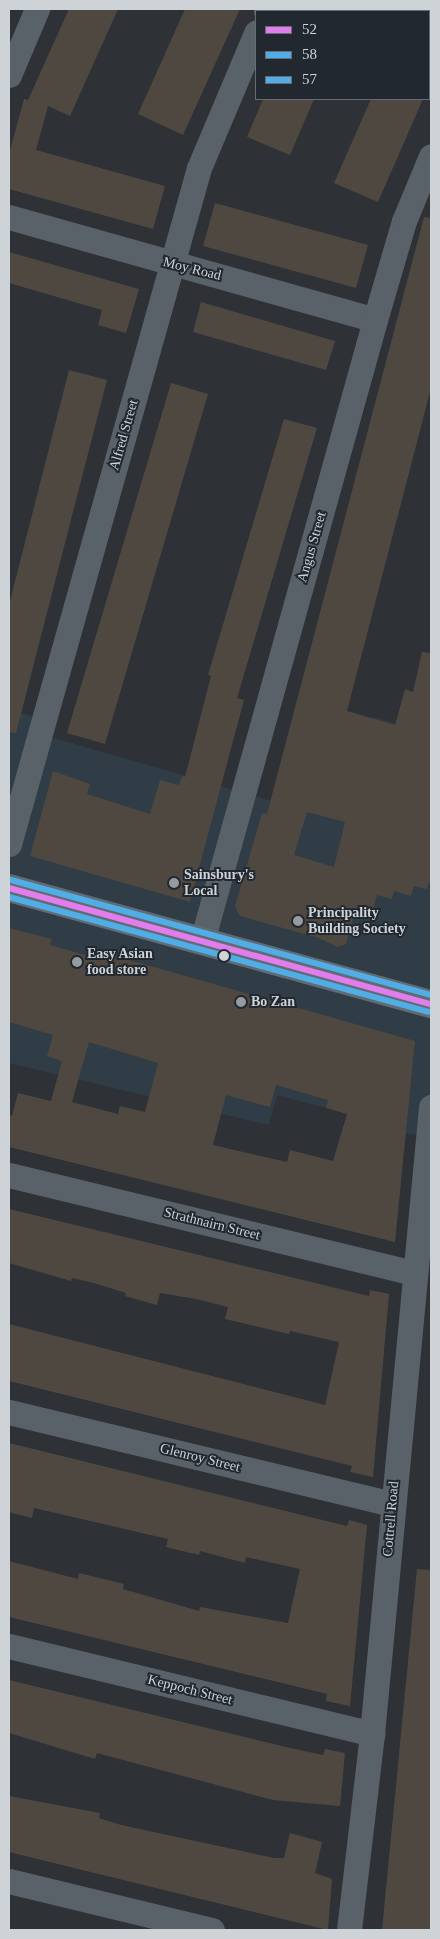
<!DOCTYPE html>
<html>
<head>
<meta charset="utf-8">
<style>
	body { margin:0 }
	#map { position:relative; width:440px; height:1939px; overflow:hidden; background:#2e3236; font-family:"Times New Roman",serif }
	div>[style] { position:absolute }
	.built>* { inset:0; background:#303c46 }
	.building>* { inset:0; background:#4f4840 }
	.minor>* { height:25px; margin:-12.5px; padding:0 12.5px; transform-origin:12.5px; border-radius:12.5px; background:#5a6269 }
	.primary>* { height:28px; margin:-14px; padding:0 14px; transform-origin:14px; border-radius:14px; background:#616b73 }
	.bus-1>* { height:6px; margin:-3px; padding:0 3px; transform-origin:3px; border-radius:3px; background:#e27dee }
	.bus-2>* { height:6px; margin:-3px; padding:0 3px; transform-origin:3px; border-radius:3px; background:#50ade5 }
	.bus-3>* { height:6px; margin:-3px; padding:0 3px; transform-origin:3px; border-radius:3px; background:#50ade5 }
	.dots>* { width:14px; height:14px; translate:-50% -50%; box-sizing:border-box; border:2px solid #21282f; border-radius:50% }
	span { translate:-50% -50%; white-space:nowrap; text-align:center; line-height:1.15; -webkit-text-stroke:4px #21282f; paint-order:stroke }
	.street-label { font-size:14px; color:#ced3d7 }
	.poi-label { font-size:14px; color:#ced3d7; font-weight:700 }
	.left { translate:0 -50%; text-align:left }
	.frame { position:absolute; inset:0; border:10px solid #ced3d7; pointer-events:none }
	.legend { position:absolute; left:255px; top:10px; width:175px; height:90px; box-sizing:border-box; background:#21282f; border:1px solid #666c72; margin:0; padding:6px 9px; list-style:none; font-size:15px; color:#ced3d7 }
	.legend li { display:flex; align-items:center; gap:10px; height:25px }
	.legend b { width:25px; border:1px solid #666c72 }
</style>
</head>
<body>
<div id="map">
	<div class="built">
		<i style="clip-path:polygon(9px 709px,44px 720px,40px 734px,342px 821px,373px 717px,431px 734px,431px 1200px,428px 1135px,406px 1134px,366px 1124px,342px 1112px,277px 1095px,269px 1125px,9px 1063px)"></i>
	</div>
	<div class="building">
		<i style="clip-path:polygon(69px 9px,118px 9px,70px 116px,48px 106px,36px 150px,165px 186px,153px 229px,9px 189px,9px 154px,24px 99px,28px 100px)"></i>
		<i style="clip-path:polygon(185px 9px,240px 9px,183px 135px,138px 114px)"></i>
		<i style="clip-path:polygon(263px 99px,314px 99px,290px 155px,247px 137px)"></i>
		<i style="clip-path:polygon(371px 99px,423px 99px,378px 202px,334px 183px)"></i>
		<i style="clip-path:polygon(215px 203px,368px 245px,356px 288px,203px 246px)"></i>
		<i style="clip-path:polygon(evenodd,424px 217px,431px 218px,431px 388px,347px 711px,395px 725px,405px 689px,413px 692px,422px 652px,431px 653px,431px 877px,427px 889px,414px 886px,411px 896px,394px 891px,392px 899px,377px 895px,371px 918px,354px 914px,346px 944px,337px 947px,319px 938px,240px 916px,235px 906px,262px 813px,267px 814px,424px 217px,307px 812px,345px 822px,334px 867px,294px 855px,307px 812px)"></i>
		<i style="clip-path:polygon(9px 252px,139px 289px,126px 333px,98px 325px,102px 310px,9px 283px)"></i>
		<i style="clip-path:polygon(201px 302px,335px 341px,326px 370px,193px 332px)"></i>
		<i style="clip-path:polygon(69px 370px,107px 380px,16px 733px,9px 732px,9px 605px)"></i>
		<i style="clip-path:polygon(171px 383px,208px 394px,105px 744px,67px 733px)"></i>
		<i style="clip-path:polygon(284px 419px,317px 428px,237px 698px,244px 700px,190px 902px,30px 856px,53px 771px,90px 784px,87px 794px,150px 814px,160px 780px,179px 785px,182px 776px,185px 777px,211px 676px,208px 675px)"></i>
		<i style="clip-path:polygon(evenodd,9px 928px,52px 939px,50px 945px,92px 957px,94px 950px,415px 1041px,395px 1242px,9px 1147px,9px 1115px,12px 1116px,18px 1093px,51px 1101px,62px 1061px,47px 1056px,53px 1035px,9px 1022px,9px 928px,89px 1042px,158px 1063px,145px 1112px,120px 1106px,118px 1114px,72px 1102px,89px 1042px,9px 928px,276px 1085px,328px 1100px,326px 1108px,347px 1114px,333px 1161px,290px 1150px,287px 1162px,213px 1145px,226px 1095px,270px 1107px,276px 1085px)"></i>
		<i style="clip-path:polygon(9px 1209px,369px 1296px,370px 1290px,389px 1294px,373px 1477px,350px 1472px,352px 1466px,9px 1381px,9px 1324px,325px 1405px,339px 1342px,290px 1331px,289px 1334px,225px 1319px,228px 1307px,196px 1299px,160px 1293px,157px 1305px,125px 1296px,126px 1293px,94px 1283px,72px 1278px,71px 1281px,9px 1263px)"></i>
		<i style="clip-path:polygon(9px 1443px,347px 1526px,349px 1520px,367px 1525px,350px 1706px,326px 1701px,327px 1694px,9px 1617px,9px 1561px,78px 1579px,79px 1573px,124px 1584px,123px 1589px,199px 1611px,200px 1607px,288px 1623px,300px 1569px,246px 1557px,245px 1563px,200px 1551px,199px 1555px,166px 1547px,168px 1539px,34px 1508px,32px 1518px,9px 1512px)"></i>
		<i style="clip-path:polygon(417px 1569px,431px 1570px,431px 1930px,382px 1930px)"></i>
		<i style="clip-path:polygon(9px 1680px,290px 1748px,323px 1755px,325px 1749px,345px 1753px,340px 1806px,273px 1800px,97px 1753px,95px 1759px,9px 1733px)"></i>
		<i style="clip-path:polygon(9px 1796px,100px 1813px,99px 1818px,121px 1825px,274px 1858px,284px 1858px,290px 1833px,322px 1842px,315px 1873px,332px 1879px,328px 1930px,9px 1852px)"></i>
	</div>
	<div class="minor">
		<i style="left:266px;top:11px;width:2px;rotate:-63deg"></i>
		<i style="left:9px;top:75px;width:72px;rotate:-67deg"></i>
		<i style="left:9px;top:217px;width:380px;rotate:15.7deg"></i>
		<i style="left:9px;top:844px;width:702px;rotate:-74.3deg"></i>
		<i style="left:199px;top:168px;width:147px;rotate:-67.1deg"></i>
		<i style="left:202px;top:941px;width:645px;rotate:-74.43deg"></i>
		<i style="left:375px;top:320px;width:103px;rotate:-73.7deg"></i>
		<i style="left:404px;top:221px;width:70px;rotate:-67.4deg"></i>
		<i style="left:9px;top:1175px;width:417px;rotate:13.6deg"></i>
		<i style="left:9px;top:1412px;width:394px;rotate:13.5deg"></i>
		<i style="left:9px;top:1646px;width:374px;rotate:13.6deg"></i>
		<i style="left:9px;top:1881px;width:209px;rotate:13.6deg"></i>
		<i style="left:349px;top:1930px;width:197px;rotate:-83.3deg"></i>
		<i style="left:372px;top:1734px;width:630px;rotate:-84.62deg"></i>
	</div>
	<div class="primary">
		<i style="left:9px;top:888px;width:438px;rotate:15.4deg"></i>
	</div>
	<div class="bus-1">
		<i style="left:9px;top:888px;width:438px;rotate:15.4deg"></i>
	</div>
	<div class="bus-2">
		<i style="left:9px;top:897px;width:435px;rotate:15.3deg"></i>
	</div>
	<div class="bus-3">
		<i style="left:11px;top:880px;width:435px;rotate:15.3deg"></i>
	</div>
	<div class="dots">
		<i style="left:174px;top:883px;background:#969b9f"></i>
		<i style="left:298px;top:921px;background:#969b9f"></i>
		<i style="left:224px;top:956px;background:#ced3d7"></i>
		<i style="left:77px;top:962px;background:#969b9f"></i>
		<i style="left:241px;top:1002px;background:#969b9f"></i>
	</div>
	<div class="street-label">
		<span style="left:192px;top:269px;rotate:14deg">Moy Road</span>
		<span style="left:124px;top:435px;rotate:-74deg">Alfred Street</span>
		<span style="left:312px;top:547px;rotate:-74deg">Angus Street</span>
		<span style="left:212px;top:1224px;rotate:14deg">Strathnairn Street</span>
		<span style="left:200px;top:1458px;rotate:14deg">Glenroy Street</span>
		<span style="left:391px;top:1519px;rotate:-85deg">Cottrell Road</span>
		<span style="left:190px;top:1690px;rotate:14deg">Keppoch Street</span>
	</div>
	<div class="poi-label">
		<span class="left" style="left:184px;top:883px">Sainsbury's<br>Local</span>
		<span class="left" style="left:308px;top:921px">Principality<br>Building Society</span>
		<span class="left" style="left:87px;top:962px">Easy Asian<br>food store</span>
		<span class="left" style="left:251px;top:1002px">Bo Zan</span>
	</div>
	<div class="frame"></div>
	<ul class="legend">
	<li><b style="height:6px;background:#e27dee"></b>52</li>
	<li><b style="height:6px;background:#50ade5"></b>58</li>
	<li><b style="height:6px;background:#50ade5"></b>57</li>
	</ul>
</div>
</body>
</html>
